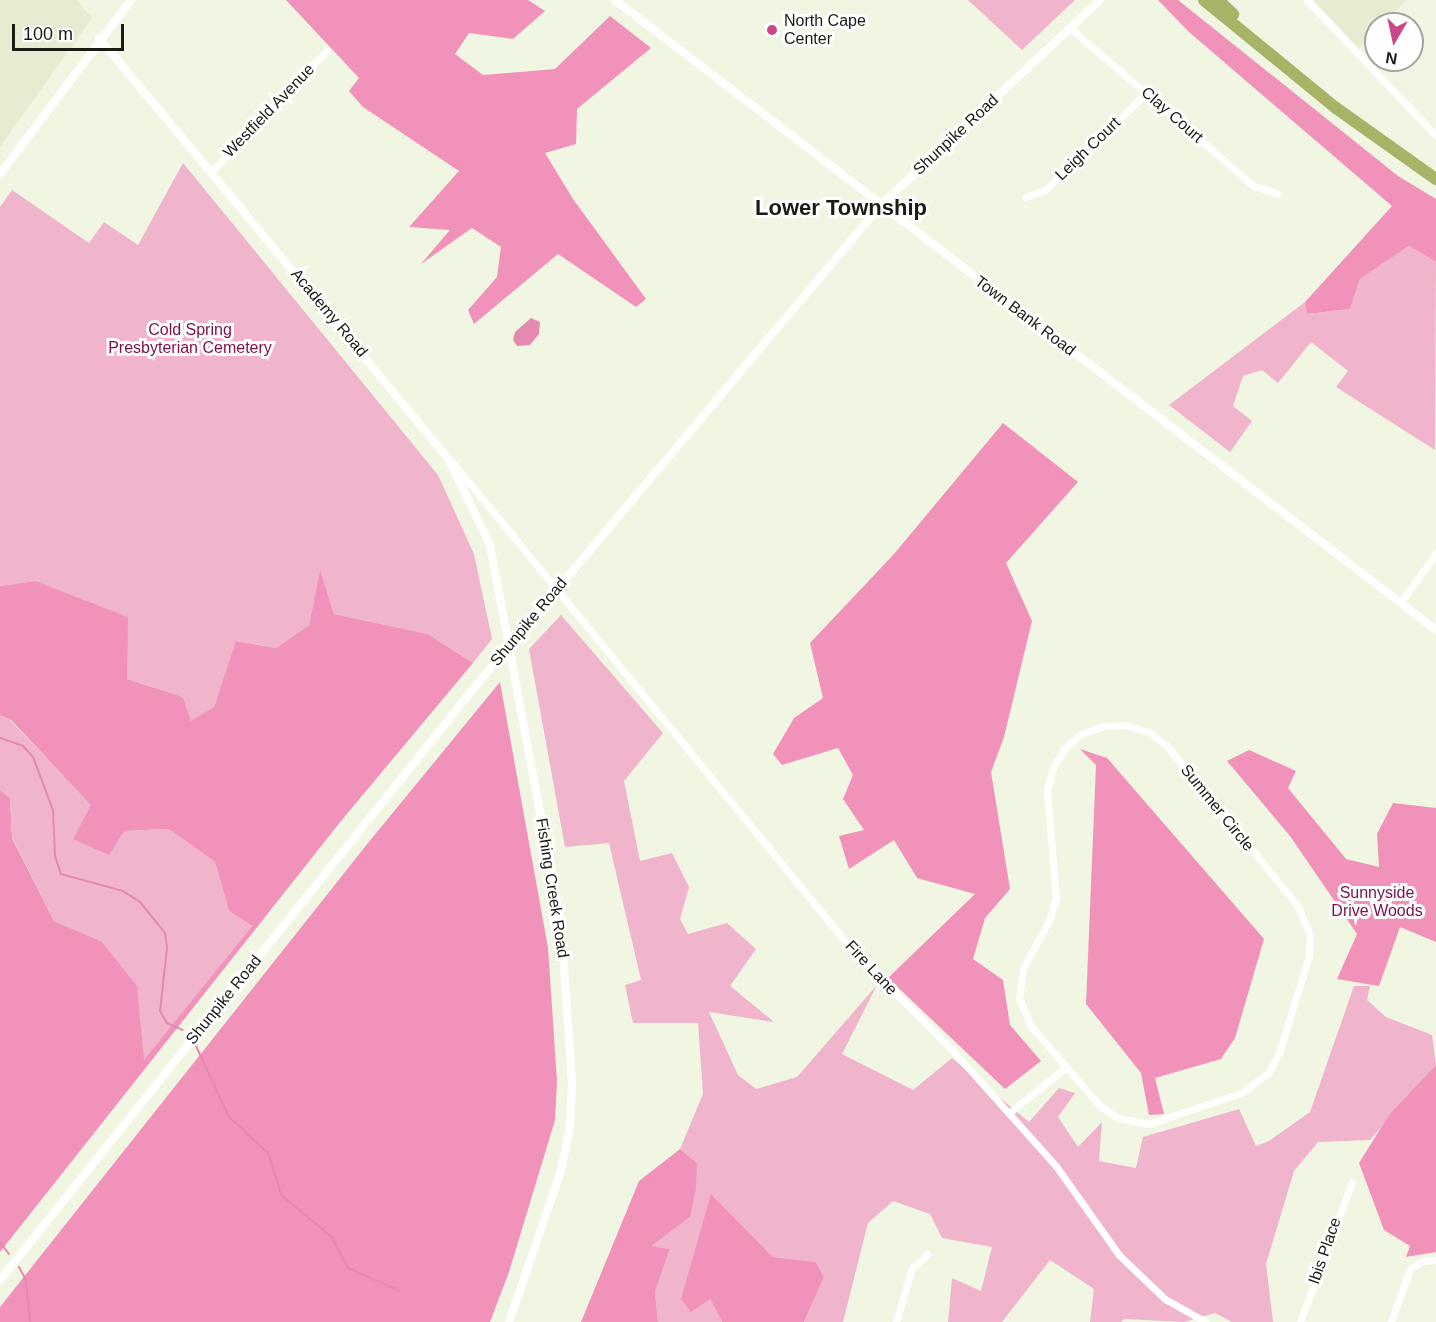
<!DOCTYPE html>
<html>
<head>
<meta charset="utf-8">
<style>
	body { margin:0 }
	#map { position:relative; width:1436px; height:1322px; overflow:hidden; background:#f1f6e3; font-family:Helvetica,sans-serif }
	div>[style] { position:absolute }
	.built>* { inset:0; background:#e6ecd2 }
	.green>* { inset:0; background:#f0b5cc }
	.forest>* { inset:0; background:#f092ba }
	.water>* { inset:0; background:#e589b0 }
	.stream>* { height:2px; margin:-1px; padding:0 1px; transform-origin:1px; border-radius:1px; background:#e589b0 }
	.minor>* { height:7px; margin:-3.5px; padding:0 3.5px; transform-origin:3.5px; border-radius:3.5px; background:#fff }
	.tertiary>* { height:8px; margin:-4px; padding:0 4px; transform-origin:4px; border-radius:4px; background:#fff }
	.trunk>* { height:12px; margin:-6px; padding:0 6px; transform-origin:6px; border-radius:6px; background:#a7b467 }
	.dots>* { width:16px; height:16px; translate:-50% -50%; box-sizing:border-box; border:3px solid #fff; border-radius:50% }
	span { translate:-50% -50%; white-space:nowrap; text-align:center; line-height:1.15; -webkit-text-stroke:6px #fff; paint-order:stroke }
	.poi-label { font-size:16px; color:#191b14 }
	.left { translate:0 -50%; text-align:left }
	.street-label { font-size:16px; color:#191b14 }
	.park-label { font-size:16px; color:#7d0f4c }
	.district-label { font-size:22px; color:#191b14; font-weight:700 }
	.north { position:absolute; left:1364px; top:12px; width:60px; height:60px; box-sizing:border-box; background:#fff; border:2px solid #a3a4a1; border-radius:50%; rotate:189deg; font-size:16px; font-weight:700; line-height:24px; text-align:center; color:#191b14 }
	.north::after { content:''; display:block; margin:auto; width:21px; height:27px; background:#cb4587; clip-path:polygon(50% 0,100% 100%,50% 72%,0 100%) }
	.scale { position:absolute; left:12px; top:24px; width:112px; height:27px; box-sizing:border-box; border:3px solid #191b14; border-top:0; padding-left:8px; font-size:18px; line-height:21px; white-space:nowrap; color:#191b14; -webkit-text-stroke:4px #fff; paint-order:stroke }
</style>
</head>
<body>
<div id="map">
	<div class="built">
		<i style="clip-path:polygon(0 0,77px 0,92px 18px,0 147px)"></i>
		<i style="clip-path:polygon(1313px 0,1407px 0,1383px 24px,1376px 24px,1376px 31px,1359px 48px)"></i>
	</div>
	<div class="green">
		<i style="clip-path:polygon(968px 0,1075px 0,1022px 50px)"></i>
		<i style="clip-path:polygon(183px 163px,438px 475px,474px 554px,492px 639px,473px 663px,428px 634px,334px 614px,320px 571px,309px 625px,276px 648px,237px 641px,214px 707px,191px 722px,183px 697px,127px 679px,35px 581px,0 586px,0 207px,12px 190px,89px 243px,104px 222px,138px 245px)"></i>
		<i style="clip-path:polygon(1409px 246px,1436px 262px,1435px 450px,1336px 387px,1348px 371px,1311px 342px,1278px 383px,1262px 370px,1243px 376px,1233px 406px,1252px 421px,1230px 452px,1169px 405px,1305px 302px,1308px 314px,1350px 309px,1360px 279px)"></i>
		<i style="clip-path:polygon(561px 615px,663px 733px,624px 781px,640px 861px,672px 853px,689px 887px,680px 919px,688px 934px,727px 923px,756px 949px,730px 986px,774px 1022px,709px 1012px,738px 1075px,756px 1089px,797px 1077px,877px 985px,842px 1054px,913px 1090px,952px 1058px,1029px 1122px,1059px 1088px,1075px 1093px,1058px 1117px,1078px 1147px,1102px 1122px,1099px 1161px,1136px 1168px,1143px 1137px,1239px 1109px,1256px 1146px,1269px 1141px,1310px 1112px,1354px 986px,1370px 986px,1367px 1000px,1386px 1017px,1432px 1035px,1436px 1065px,1370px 1140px,1318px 1142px,1294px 1171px,1266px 1264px,1273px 1322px,1232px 1322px,1215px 1313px,1184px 1322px,1124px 1319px,1121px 1322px,1090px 1322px,1094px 1289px,1050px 1260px,1002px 1322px,948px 1322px,952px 1278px,981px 1291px,992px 1247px,942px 1238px,930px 1214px,893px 1201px,868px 1223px,843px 1322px,804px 1322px,824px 1277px,816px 1262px,773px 1257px,712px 1195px,710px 1299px,722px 1322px,658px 1322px,655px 1292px,670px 1249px,650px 1246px,690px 1217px,697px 1163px,680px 1149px,703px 1094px,698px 1023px,633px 1023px,625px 985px,641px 980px,609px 843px,565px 847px,529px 649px)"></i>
		<i style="clip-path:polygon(0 715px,10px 720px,92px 805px,73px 839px,124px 831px,169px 829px,215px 862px,229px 911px,252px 926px,144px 1061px,101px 941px,54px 921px,12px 837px,10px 798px,0 790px)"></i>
	</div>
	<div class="forest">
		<i style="clip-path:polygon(286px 0,528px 0,545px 11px,513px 39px,469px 33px,455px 54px,483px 75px,555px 69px,610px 16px,651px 48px,577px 109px,576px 144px,545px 153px,573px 199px,646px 299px,636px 307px,558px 254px,474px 324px,468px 310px,497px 277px,501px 247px,472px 228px,421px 264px,450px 230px,409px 227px,459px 171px,363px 107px,349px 91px,359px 78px)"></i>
		<i style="clip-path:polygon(1158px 0,1178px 0,1398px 176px,1436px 199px,1436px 262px,1409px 246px,1360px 279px,1350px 309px,1307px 314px,1305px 302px,1392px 206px,1189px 32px)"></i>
		<i style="clip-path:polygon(1003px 423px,1078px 482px,1006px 563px,1032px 621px,1004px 737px,991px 772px,1010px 889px,985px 918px,973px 959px,1003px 980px,1010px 1025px,1041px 1061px,1005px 1089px,888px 978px,975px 894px,917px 878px,894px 840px,849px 869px,839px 836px,864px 830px,843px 799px,853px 775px,838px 748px,782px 765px,773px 754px,794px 718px,823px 698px,810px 643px,894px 554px)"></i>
		<i style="clip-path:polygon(320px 570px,334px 614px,428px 634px,473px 663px,341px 821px,0 1252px,0 790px,10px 798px,12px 838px,54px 921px,101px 941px,137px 986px,144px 1060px,252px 926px,229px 911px,215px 862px,169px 829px,124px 831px,109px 855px,73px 839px,91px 805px,11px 720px,0 715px,0 586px,35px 581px,128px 617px,127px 679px,183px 697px,191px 721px,214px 707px,236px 641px,276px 648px,309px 625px)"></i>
		<i style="clip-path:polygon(500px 682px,548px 948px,557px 1081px,555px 1120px,509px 1272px,490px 1322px,0 1322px,0 1307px,368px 843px)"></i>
		<i style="clip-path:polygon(1080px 749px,1107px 758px,1264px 939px,1235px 1038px,1221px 1059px,1155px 1078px,1164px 1114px,1149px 1115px,1141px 1073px,1086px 1004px,1096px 765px)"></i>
		<i style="clip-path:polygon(1249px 750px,1296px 771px,1288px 788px,1346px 859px,1379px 867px,1377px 834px,1393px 803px,1436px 808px,1436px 942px,1400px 927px,1379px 986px,1337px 979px,1357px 934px,1290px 836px,1227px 761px)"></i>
		<i style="clip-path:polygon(1436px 1065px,1436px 1252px,1406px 1257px,1410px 1246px,1384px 1230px,1359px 1163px,1389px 1115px)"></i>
		<i style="clip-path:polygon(680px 1149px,697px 1163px,696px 1189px,690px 1217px,651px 1246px,670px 1249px,655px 1292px,658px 1322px,581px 1322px,639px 1181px)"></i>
		<i style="clip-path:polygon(711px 1194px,773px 1257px,816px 1262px,824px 1277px,804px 1322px,722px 1322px,710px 1299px,691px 1312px,681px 1299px)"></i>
	</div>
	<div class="water">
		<i style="clip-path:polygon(531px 318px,540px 322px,539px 334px,530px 345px,517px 346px,513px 340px,515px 332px)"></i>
	</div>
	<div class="stream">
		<i style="left:0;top:738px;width:24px;rotate:19deg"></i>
		<i style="left:23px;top:746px;width:15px;rotate:48deg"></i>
		<i style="left:33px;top:757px;width:57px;rotate:69.3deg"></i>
		<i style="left:53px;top:810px;width:46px;rotate:87.5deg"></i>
		<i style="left:55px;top:856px;width:19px;rotate:72deg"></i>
		<i style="left:61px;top:874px;width:64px;rotate:15.3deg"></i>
		<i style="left:123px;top:891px;width:20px;rotate:33deg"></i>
		<i style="left:140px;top:902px;width:40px;rotate:51deg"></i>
		<i style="left:165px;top:933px;width:15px;rotate:82deg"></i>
		<i style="left:167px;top:948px;width:63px;rotate:96.3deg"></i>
		<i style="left:160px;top:1011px;width:14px;rotate:60deg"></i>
		<i style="left:167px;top:1023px;width:17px;rotate:24deg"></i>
		<i style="left:196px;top:1046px;width:78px;rotate:65.1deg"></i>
		<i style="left:229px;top:1117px;width:53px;rotate:42.7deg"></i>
		<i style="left:268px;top:1153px;width:45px;rotate:72deg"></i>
		<i style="left:282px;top:1196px;width:65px;rotate:39.4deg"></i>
		<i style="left:332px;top:1237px;width:35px;rotate:63deg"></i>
		<i style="left:348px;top:1268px;width:55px;rotate:23.7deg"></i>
		<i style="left:0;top:1242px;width:15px;rotate:53deg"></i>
		<i style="left:19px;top:1267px;width:15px;rotate:62deg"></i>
		<i style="left:26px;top:1280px;width:42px;rotate:84.6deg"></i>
	</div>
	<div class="minor">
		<i style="left:1307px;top:0;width:187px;rotate:46.5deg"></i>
		<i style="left:1070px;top:28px;width:243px;rotate:40.7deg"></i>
		<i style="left:1254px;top:186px;width:25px;rotate:18deg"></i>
		<i style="left:211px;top:172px;width:168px;rotate:-46.4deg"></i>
		<i style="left:1026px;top:197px;width:20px;rotate:-20deg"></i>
		<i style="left:1045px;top:190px;width:140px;rotate:-43.8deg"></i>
		<i style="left:453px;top:463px;width:626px;rotate:50.64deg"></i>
		<i style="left:850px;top:947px;width:148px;rotate:45.3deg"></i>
		<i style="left:954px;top:1052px;width:153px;rotate:48.2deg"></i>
		<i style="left:1056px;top:1166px;width:109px;rotate:54.7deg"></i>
		<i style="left:1119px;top:1255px;width:64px;rotate:43.7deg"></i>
		<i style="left:1165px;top:1299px;width:47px;rotate:29.3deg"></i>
		<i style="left:1401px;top:602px;width:60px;rotate:-54.5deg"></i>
		<i style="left:1126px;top:725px;width:24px;rotate:17deg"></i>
		<i style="left:1149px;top:732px;width:23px;rotate:38deg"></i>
		<i style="left:1167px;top:746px;width:207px;rotate:50.7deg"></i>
		<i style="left:1298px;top:906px;width:32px;rotate:68deg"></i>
		<i style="left:1310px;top:936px;width:20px;rotate:93deg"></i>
		<i style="left:1309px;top:956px;width:102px;rotate:107.2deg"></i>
		<i style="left:1279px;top:1053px;width:23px;rotate:119deg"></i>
		<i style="left:1268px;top:1073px;width:34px;rotate:143deg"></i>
		<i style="left:1241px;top:1093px;width:97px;rotate:161.4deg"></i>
		<i style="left:1149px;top:1124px;width:32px;rotate:-169deg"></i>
		<i style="left:1118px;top:1118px;width:22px;rotate:-146deg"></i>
		<i style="left:1100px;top:1106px;width:106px;rotate:-130.8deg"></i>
		<i style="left:1031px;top:1026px;width:30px;rotate:-113deg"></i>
		<i style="left:1019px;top:998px;width:30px;rotate:-82deg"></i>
		<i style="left:1023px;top:968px;width:54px;rotate:-61deg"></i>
		<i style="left:1049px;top:921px;width:24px;rotate:-73deg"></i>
		<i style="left:1056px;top:898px;width:108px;rotate:-94.8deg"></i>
		<i style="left:1047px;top:790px;width:23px;rotate:-75deg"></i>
		<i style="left:1053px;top:768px;width:22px;rotate:-60deg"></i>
		<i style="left:1064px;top:749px;width:23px;rotate:-41deg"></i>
		<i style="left:1081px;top:734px;width:23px;rotate:-20deg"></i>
		<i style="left:1103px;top:726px;width:23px;rotate:-2deg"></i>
		<i style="left:1009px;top:1113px;width:73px;rotate:-38.9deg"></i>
		<i style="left:896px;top:1322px;width:56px;rotate:-73.5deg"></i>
		<i style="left:912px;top:1268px;width:21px;rotate:-41deg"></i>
		<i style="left:1300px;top:1322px;width:149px;rotate:-69.6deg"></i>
		<i style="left:1391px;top:1322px;width:56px;rotate:-70.3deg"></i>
		<i style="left:1410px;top:1269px;width:14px;rotate:-34deg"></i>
		<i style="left:1422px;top:1261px;width:14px;rotate:-4deg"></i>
	</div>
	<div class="tertiary">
		<i style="left:615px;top:0;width:1035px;rotate:37.5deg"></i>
		<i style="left:99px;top:38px;width:546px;rotate:50.28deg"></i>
		<i style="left:448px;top:458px;width:97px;rotate:64.2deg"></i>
		<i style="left:490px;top:545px;width:387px;rotate:79.4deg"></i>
		<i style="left:561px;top:925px;width:157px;rotate:86deg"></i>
		<i style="left:572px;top:1082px;width:45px;rotate:92.5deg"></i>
		<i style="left:570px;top:1127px;width:45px;rotate:101.6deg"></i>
		<i style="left:561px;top:1171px;width:160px;rotate:109deg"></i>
		<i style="left:0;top:174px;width:218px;rotate:-53deg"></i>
		<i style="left:0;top:1280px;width:763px;rotate:-51.33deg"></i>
		<i style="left:477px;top:684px;width:627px;rotate:-49.85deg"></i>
		<i style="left:881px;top:205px;width:300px;rotate:-43.1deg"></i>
	</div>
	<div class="trunk">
		<i style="left:1204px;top:0;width:171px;rotate:39.3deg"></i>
		<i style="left:1336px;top:108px;width:123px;rotate:35.4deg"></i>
		<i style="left:1218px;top:0;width:21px;rotate:43deg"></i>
	</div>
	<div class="dots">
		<i style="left:772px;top:30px;background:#cb4587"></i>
	</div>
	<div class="poi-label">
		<span class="left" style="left:784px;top:30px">North Cape<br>Center</span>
	</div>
	<div class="street-label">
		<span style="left:269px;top:111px;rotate:-46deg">Westfield Avenue</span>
		<span style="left:1172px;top:115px;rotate:41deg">Clay Court</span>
		<span style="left:956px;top:135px;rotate:-43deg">Shunpike Road</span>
		<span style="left:1088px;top:149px;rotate:-44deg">Leigh Court</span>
		<span style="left:329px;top:313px;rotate:50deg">Academy Road</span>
		<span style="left:1025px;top:316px;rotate:37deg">Town Bank Road</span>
		<span style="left:529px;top:622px;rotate:-50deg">Shunpike Road</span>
		<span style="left:1217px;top:808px;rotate:51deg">Summer Circle</span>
		<span style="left:552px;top:888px;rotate:81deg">Fishing Creek Road</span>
		<span style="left:871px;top:968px;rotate:47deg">Fire Lane</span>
		<span style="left:224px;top:1000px;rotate:-51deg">Shunpike Road</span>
		<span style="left:1325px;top:1251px;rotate:-71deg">Ibis Place</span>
	</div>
	<div class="park-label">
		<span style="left:190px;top:339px">Cold Spring<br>Presbyterian Cemetery</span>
		<span style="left:1377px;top:902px">Sunnyside<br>Drive Woods</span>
	</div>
	<div class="district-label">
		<span style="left:841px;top:208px">Lower Township</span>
	</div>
	<div class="north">N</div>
	<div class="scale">100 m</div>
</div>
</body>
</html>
